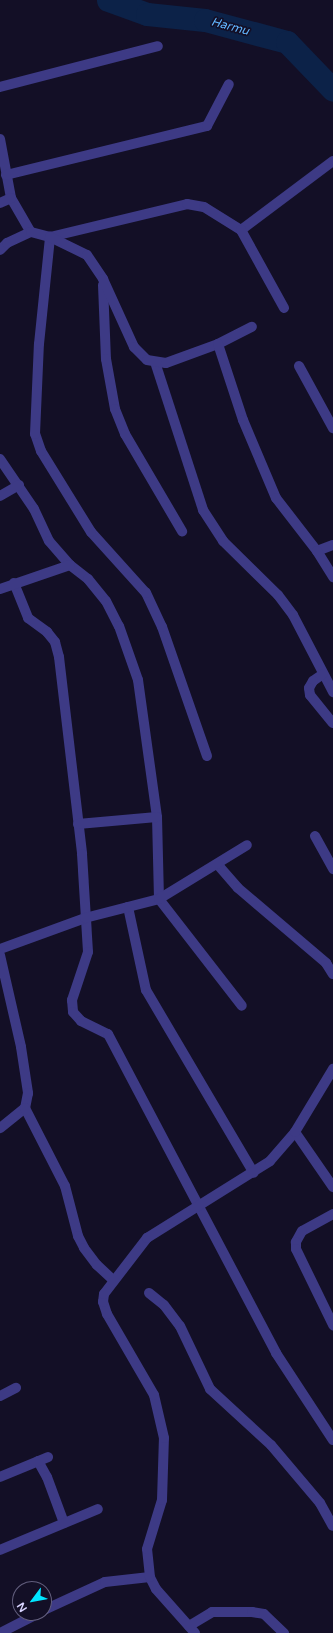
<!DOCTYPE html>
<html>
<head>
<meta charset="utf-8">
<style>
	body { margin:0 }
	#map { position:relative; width:333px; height:1633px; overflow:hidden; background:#130f26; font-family:"Varela Round",sans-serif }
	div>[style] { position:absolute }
	.river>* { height:23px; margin:-11.5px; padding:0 11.5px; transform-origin:11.5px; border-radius:11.5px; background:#0c2248 }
	.minor>* { height:10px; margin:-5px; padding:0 5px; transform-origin:5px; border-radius:5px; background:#3d3a85 }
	span { translate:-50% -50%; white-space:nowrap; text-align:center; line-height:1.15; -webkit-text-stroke:3.5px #130f26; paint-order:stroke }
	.water-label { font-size:12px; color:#62b6ff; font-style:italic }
	.north { position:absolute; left:12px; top:1581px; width:40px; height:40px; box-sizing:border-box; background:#130f26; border:1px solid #625e7d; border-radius:50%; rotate:238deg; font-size:11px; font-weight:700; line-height:16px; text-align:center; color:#d9d4ff }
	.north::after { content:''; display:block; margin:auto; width:14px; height:18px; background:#00e5ff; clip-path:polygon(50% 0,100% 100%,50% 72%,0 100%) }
</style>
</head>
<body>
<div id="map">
	<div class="river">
		<i style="left:108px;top:0;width:41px;rotate:19.7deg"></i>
		<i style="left:147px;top:14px;width:58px;rotate:5.9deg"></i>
		<i style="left:205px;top:20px;width:85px;rotate:15deg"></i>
		<i style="left:287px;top:42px;width:66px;rotate:46.2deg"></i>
	</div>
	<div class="minor">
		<i style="left:0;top:87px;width:163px;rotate:-14.5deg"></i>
		<i style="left:0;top:139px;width:60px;rotate:79.4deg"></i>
		<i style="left:11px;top:198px;width:39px;rotate:60deg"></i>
		<i style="left:6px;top:175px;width:207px;rotate:-13.7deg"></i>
		<i style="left:207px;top:126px;width:47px;rotate:-62.4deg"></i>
		<i style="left:0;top:203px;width:12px;rotate:-24deg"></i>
		<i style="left:241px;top:230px;width:115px;rotate:-36.9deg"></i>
		<i style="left:0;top:250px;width:10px;rotate:-45deg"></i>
		<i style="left:7px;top:243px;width:26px;rotate:-25deg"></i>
		<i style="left:31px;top:232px;width:20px;rotate:15deg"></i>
		<i style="left:50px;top:237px;width:141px;rotate:-13.5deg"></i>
		<i style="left:187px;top:204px;width:17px;rotate:10deg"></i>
		<i style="left:204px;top:207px;width:44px;rotate:31.9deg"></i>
		<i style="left:241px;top:230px;width:89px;rotate:61.1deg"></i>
		<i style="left:103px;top:285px;width:74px;rotate:87.7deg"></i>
		<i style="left:106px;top:359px;width:51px;rotate:79.8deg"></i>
		<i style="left:115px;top:409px;width:27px;rotate:68deg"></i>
		<i style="left:125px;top:434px;width:113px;rotate:59.6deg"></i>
		<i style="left:218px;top:344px;width:38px;rotate:-27deg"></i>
		<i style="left:155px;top:362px;width:156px;rotate:72deg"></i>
		<i style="left:203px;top:510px;width:37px;rotate:57deg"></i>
		<i style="left:223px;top:541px;width:77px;rotate:44.5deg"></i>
		<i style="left:278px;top:595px;width:25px;rotate:53deg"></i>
		<i style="left:293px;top:615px;width:87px;rotate:62.5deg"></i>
		<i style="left:299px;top:366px;width:71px;rotate:61.3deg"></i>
		<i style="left:0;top:459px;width:60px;rotate:55.8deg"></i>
		<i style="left:34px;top:509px;width:35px;rotate:65deg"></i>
		<i style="left:49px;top:541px;width:32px;rotate:49deg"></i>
		<i style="left:70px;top:565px;width:23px;rotate:38deg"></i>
		<i style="left:88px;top:579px;width:28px;rotate:51deg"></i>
		<i style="left:106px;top:601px;width:28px;rotate:63deg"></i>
		<i style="left:119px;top:626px;width:57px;rotate:70.6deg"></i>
		<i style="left:138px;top:680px;width:138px;rotate:82.1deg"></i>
		<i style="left:157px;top:817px;width:82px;rotate:88.6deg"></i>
		<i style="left:159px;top:899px;width:135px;rotate:52.2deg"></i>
		<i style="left:0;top:496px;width:22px;rotate:-30deg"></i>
		<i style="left:317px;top:551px;width:17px;rotate:-21deg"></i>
		<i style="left:14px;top:583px;width:38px;rotate:68deg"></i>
		<i style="left:28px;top:618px;width:24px;rotate:36deg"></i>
		<i style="left:47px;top:632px;width:13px;rotate:51deg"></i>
		<i style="left:55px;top:642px;width:16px;rotate:75deg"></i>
		<i style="left:59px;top:657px;width:198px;rotate:83.3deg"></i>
		<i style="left:82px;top:854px;width:98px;rotate:86.5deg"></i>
		<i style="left:88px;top:952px;width:51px;rotate:108.4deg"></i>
		<i style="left:72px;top:1000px;width:12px;rotate:85deg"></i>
		<i style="left:73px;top:1012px;width:12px;rotate:48deg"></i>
		<i style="left:81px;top:1021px;width:30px;rotate:26deg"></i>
		<i style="left:108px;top:1034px;width:361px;rotate:62.2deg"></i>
		<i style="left:276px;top:1353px;width:104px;rotate:56.8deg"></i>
		<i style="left:0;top:589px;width:74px;rotate:-18.9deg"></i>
		<i style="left:323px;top:674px;width:12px;rotate:145deg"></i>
		<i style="left:313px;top:681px;width:8px;rotate:120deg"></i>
		<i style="left:309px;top:688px;width:7px;rotate:82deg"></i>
		<i style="left:310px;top:695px;width:36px;rotate:51deg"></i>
		<i style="left:207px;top:756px;width:137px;rotate:-109.2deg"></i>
		<i style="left:162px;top:627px;width:38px;rotate:-115deg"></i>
		<i style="left:146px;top:593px;width:82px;rotate:-132deg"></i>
		<i style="left:91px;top:532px;width:95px;rotate:-121.7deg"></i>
		<i style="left:41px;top:451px;width:18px;rotate:-109deg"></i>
		<i style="left:35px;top:434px;width:90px;rotate:-87.5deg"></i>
		<i style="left:39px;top:344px;width:108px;rotate:-84.1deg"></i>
		<i style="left:50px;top:237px;width:41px;rotate:25.9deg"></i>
		<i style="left:87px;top:255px;width:29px;rotate:56deg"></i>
		<i style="left:103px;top:279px;width:75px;rotate:65.5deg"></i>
		<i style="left:134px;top:347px;width:18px;rotate:45deg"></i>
		<i style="left:147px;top:360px;width:19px;rotate:9deg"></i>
		<i style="left:166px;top:363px;width:55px;rotate:-20.1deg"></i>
		<i style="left:218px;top:344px;width:80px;rotate:71.8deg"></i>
		<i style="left:243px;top:420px;width:85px;rotate:67.1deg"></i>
		<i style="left:276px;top:498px;width:67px;rotate:52.3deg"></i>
		<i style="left:317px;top:551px;width:31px;rotate:58deg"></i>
		<i style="left:78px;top:824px;width:79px;rotate:-5.1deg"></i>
		<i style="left:315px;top:836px;width:38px;rotate:61deg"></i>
		<i style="left:218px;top:865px;width:30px;rotate:49deg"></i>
		<i style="left:238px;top:888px;width:116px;rotate:40.4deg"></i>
		<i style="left:326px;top:963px;width:13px;rotate:58deg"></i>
		<i style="left:128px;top:907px;width:85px;rotate:77.8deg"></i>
		<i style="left:146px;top:990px;width:212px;rotate:59.5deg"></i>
		<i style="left:0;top:949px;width:90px;rotate:-20deg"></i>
		<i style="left:85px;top:918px;width:76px;rotate:-14.4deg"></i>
		<i style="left:159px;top:899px;width:103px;rotate:-31.5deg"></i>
		<i style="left:0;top:955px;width:94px;rotate:77.1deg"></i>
		<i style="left:21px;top:1047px;width:47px;rotate:81.3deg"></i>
		<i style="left:28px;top:1093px;width:15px;rotate:101deg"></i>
		<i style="left:25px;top:1108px;width:32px;rotate:141deg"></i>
		<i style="left:25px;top:1108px;width:88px;rotate:62.9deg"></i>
		<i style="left:65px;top:1186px;width:52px;rotate:75.4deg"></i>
		<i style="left:78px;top:1236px;width:13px;rotate:63deg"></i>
		<i style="left:84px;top:1248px;width:21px;rotate:53deg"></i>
		<i style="left:97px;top:1265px;width:23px;rotate:43deg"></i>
		<i style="left:295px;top:1132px;width:67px;rotate:55.4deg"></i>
		<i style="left:333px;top:1214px;width:35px;rotate:151deg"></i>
		<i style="left:302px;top:1231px;width:13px;rotate:119deg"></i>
		<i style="left:296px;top:1242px;width:7px;rotate:90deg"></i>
		<i style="left:296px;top:1249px;width:85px;rotate:64deg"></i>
		<i style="left:149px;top:1293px;width:19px;rotate:39deg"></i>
		<i style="left:164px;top:1305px;width:26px;rotate:53deg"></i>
		<i style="left:180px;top:1326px;width:70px;rotate:64.5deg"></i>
		<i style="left:210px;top:1389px;width:83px;rotate:42.6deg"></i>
		<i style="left:271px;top:1445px;width:76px;rotate:49.8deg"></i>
		<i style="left:320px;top:1503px;width:26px;rotate:61deg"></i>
		<i style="left:0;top:1396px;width:18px;rotate:-27deg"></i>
		<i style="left:38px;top:1461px;width:18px;rotate:61deg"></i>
		<i style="left:47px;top:1477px;width:49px;rotate:69.7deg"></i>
		<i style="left:0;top:1477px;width:52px;rotate:-22.6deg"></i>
		<i style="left:0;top:1550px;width:106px;rotate:-22.7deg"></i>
		<i style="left:44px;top:1610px;width:67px;rotate:-24.7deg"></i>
		<i style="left:105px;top:1582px;width:45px;rotate:-6.3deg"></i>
		<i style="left:189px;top:1626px;width:27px;rotate:-31deg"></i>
		<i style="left:212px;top:1612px;width:40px"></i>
		<i style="left:252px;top:1612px;width:12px;rotate:9deg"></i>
		<i style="left:264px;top:1614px;width:28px;rotate:44deg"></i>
		<i style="left:0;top:1633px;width:44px;rotate:-27.1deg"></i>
		<i style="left:195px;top:1633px;width:59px;rotate:-131.6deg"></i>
		<i style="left:156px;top:1589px;width:13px;rotate:-117deg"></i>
		<i style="left:150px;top:1577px;width:28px;rotate:-96deg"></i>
		<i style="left:147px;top:1549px;width:51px;rotate:-73deg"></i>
		<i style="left:162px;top:1500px;width:62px;rotate:-88.2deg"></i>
		<i style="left:164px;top:1438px;width:44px;rotate:-103.1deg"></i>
		<i style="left:154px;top:1395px;width:94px;rotate:-120.1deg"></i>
		<i style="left:107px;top:1314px;width:13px;rotate:-108deg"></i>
		<i style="left:103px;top:1302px;width:8px;rotate:-83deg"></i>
		<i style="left:104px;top:1294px;width:71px;rotate:-52.5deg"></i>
		<i style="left:147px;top:1238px;width:145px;rotate:-32deg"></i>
		<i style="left:270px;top:1161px;width:38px;rotate:-49deg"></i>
		<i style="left:295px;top:1132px;width:74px;rotate:-58.9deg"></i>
	</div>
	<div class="water-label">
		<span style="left:230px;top:27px;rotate:15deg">Harmu</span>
	</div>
	<div class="north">N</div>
</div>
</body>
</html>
